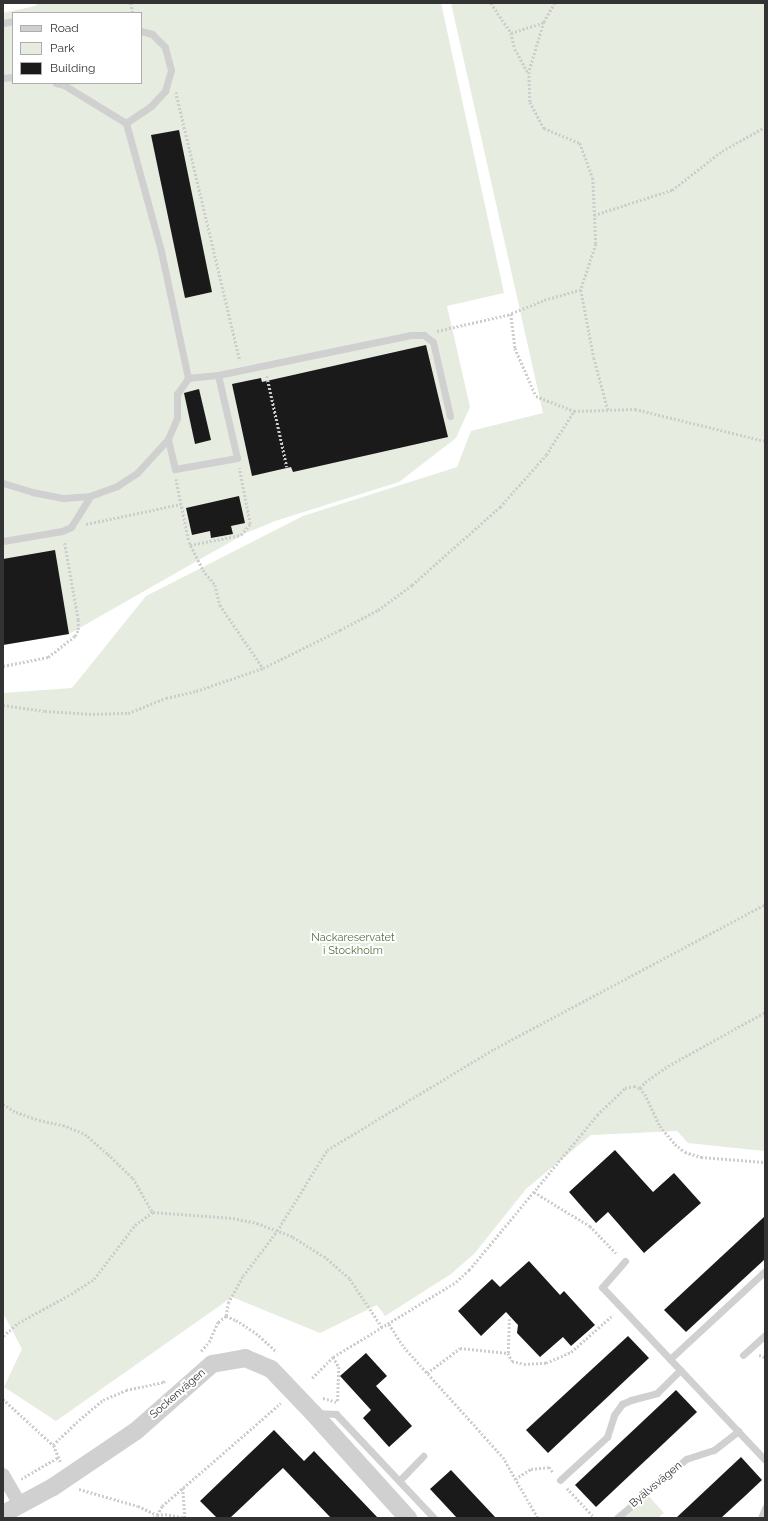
<!DOCTYPE html>
<html>
<head>
<meta charset="utf-8">
<style>
	body { margin:0 }
	#map { position:relative; width:768px; height:1521px; overflow:hidden; background:#fff; font-family:Raleway,sans-serif }
	div>[style] { position:absolute }
	.green>* { inset:0; background:#e6ecdf }
	.building>* { inset:0; background:#1a1a1a }
	.path>* { height:2.5px; margin-top:-1.25px; transform-origin:0; background:repeating-linear-gradient(90deg,#cdcdcd 0 2px,transparent 0 4px) }
	.service>* { height:7px; margin:-3.5px; padding:0 3.5px; transform-origin:3.5px; border-radius:3.5px; background:#d0d0d0 }
	.minor>* { height:14px; margin:-7px; padding:0 7px; transform-origin:7px; border-radius:7px; background:#d0d0d0 }
	.tertiary>* { height:18px; margin:-9px; padding:0 9px; transform-origin:9px; border-radius:9px; background:#d0d0d0 }
	span { translate:-50% -50%; white-space:nowrap; text-align:center; line-height:1.15; -webkit-text-stroke:4px #fff; paint-order:stroke }
	.park-label { font-size:11px; color:#56703f }
	.street-label { font-size:11px; color:#333 }
	.frame { position:absolute; inset:0; border:4px solid #333; pointer-events:none }
	.legend { position:absolute; left:12px; top:12px; width:130px; height:72px; box-sizing:border-box; background:#fff; border:1px solid #adadad; margin:0; padding:5px 7px; list-style:none; font-size:12px; color:#333 }
	.legend li { display:flex; align-items:center; gap:8px; height:20px }
	.legend b { width:20px; border:1px solid #adadad }
</style>
</head>
<body>
<div id="map">
	<div class="green">
		<i style="clip-path:polygon(evenodd,38px 3px,441px 3px,504px 293px,447px 306px,470px 407px,456px 438px,399px 482px,275px 521px,246px 533px,69px 634px,3px 645px,3px 13px,35px 6px,38px 3px,13px 13px,141px 13px,141px 83px,13px 83px,13px 13px)"></i>
		<i style="clip-path:polygon(451px 3px,765px 3px,765px 1151px,688px 1143px,677px 1131px,591px 1135px,526px 1189px,474px 1254px,451px 1274px,385px 1316px,377px 1305px,320px 1333px,232px 1297px,56px 1421px,4px 1387px,22px 1349px,3px 1313px,3px 693px,72px 688px,146px 596px,303px 516px,457px 467px,471px 431px,543px 413px)"></i>
		<i style="clip-path:polygon(646px 1493px,664px 1513px,658px 1518px,617px 1518px)"></i>
	</div>
	<div class="building">
		<i style="clip-path:polygon(179px 130px,212px 292px,185px 298px,151px 135px)"></i>
		<i style="clip-path:polygon(426px 345px,448px 437px,293px 472px,291px 467px,252px 476px,232px 384px,261px 378px,262px 382px)"></i>
		<i style="clip-path:polygon(199px 389px,211px 440px,195px 444px,184px 393px)"></i>
		<i style="clip-path:polygon(239px 496px,245px 523px,231px 526px,233px 534px,211px 538px,210px 531px,192px 535px,186px 508px)"></i>
		<i style="clip-path:polygon(55px 550px,69px 634px,3px 645px,3px 559px)"></i>
		<i style="clip-path:polygon(615px 1150px,653px 1192px,674px 1173px,701px 1203px,644px 1253px,608px 1212px,596px 1223px,569px 1192px)"></i>
		<i style="clip-path:polygon(765px 1216px,765px 1259px,686px 1332px,664px 1310px)"></i>
		<i style="clip-path:polygon(529px 1261px,560px 1295px,564px 1291px,595px 1325px,571px 1346px,563px 1337px,540px 1357px,517px 1333px,518px 1325px,506px 1312px,481px 1336px,458px 1311px,492px 1279px,500px 1287px)"></i>
		<i style="clip-path:polygon(628px 1336px,649px 1358px,548px 1453px,526px 1430px)"></i>
		<i style="clip-path:polygon(366px 1353px,387px 1376px,376px 1386px,412px 1426px,389px 1447px,363px 1418px,371px 1410px,340px 1376px)"></i>
		<i style="clip-path:polygon(676px 1390px,697px 1412px,596px 1507px,575px 1485px)"></i>
		<i style="clip-path:polygon(274px 1430px,304px 1461px,314px 1451px,378px 1518px,331px 1518px,283px 1468px,230px 1518px,217px 1518px,200px 1501px)"></i>
		<i style="clip-path:polygon(741px 1457px,762px 1480px,745px 1496px,721px 1518px,676px 1518px)"></i>
		<i style="clip-path:polygon(451px 1470px,496px 1518px,457px 1518px,430px 1489px)"></i>
	</div>
	<div class="path">
		<i style="left:131px;top:3px;width:10px;rotate:79deg"></i>
		<i style="left:491px;top:3px;width:36px;rotate:56deg"></i>
		<i style="left:511px;top:33px;width:16px;rotate:76deg"></i>
		<i style="left:515px;top:49px;width:26px;rotate:61deg"></i>
		<i style="left:555px;top:3px;width:22px;rotate:120deg"></i>
		<i style="left:544px;top:22px;width:52px;rotate:106.7deg"></i>
		<i style="left:529px;top:72px;width:30px;rotate:88deg"></i>
		<i style="left:530px;top:102px;width:30px;rotate:62deg"></i>
		<i style="left:544px;top:128px;width:39px;rotate:23deg"></i>
		<i style="left:580px;top:143px;width:37px;rotate:70deg"></i>
		<i style="left:593px;top:178px;width:66px;rotate:87.4deg"></i>
		<i style="left:596px;top:244px;width:48px;rotate:108.1deg"></i>
		<i style="left:581px;top:290px;width:40px;rotate:164deg"></i>
		<i style="left:543px;top:301px;width:35px;rotate:158deg"></i>
		<i style="left:511px;top:314px;width:34px;rotate:83deg"></i>
		<i style="left:515px;top:348px;width:52px;rotate:66.4deg"></i>
		<i style="left:536px;top:396px;width:41px;rotate:21.5deg"></i>
		<i style="left:574px;top:411px;width:61px;rotate:-1.9deg"></i>
		<i style="left:635px;top:409px;width:134px;rotate:13.8deg"></i>
		<i style="left:511px;top:33px;width:35px;rotate:-18deg"></i>
		<i style="left:176px;top:92px;width:276px;rotate:76.6deg"></i>
		<i style="left:594px;top:215px;width:82px;rotate:-17.8deg"></i>
		<i style="left:672px;top:190px;width:63px;rotate:-38deg"></i>
		<i style="left:722px;top:151px;width:49px;rotate:-29.2deg"></i>
		<i style="left:581px;top:290px;width:69px;rotate:79.2deg"></i>
		<i style="left:594px;top:358px;width:54px;rotate:74.9deg"></i>
		<i style="left:437px;top:331px;width:76px;rotate:-12.9deg"></i>
		<i style="left:267px;top:376px;width:93px;rotate:77.6deg"></i>
		<i style="left:176px;top:479px;width:64px;rotate:78.3deg"></i>
		<i style="left:189px;top:542px;width:31px;rotate:63deg"></i>
		<i style="left:203px;top:570px;width:19px;rotate:51deg"></i>
		<i style="left:215px;top:585px;width:21px;rotate:76deg"></i>
		<i style="left:220px;top:605px;width:76px;rotate:55.7deg"></i>
		<i style="left:86px;top:524px;width:97px;rotate:-11.9deg"></i>
		<i style="left:190px;top:545px;width:52px;rotate:-11.1deg"></i>
		<i style="left:241px;top:535px;width:14px;rotate:-51deg"></i>
		<i style="left:250px;top:524px;width:57px;rotate:-101.1deg"></i>
		<i style="left:3px;top:666px;width:46px;rotate:-11.3deg"></i>
		<i style="left:48px;top:657px;width:34px;rotate:-38deg"></i>
		<i style="left:75px;top:636px;width:7px;rotate:-63deg"></i>
		<i style="left:78px;top:630px;width:10px;rotate:-90deg"></i>
		<i style="left:78px;top:620px;width:80px;rotate:-100deg"></i>
		<i style="left:3px;top:705px;width:42px;rotate:8.1deg"></i>
		<i style="left:45px;top:711px;width:48px;rotate:3.6deg"></i>
		<i style="left:93px;top:714px;width:35px;rotate:-2deg"></i>
		<i style="left:128px;top:713px;width:41px;rotate:-21.5deg"></i>
		<i style="left:166px;top:698px;width:31px;rotate:-13deg"></i>
		<i style="left:196px;top:691px;width:71px;rotate:-18.9deg"></i>
		<i style="left:263px;top:668px;width:86px;rotate:-26.3deg"></i>
		<i style="left:340px;top:630px;width:43px;rotate:-27.8deg"></i>
		<i style="left:378px;top:610px;width:42px;rotate:-36.3deg"></i>
		<i style="left:412px;top:585px;width:118px;rotate:-41.6deg"></i>
		<i style="left:500px;top:507px;width:69px;rotate:-48.5deg"></i>
		<i style="left:546px;top:455px;width:52px;rotate:-57.5deg"></i>
		<i style="left:640px;top:1088px;width:8px;rotate:-50deg"></i>
		<i style="left:645px;top:1082px;width:28px;rotate:-35deg"></i>
		<i style="left:668px;top:1066px;width:111px;rotate:-29.1deg"></i>
		<i style="left:3px;top:1104px;width:15px;rotate:32deg"></i>
		<i style="left:16px;top:1112px;width:24px;rotate:19deg"></i>
		<i style="left:39px;top:1120px;width:25px;rotate:12deg"></i>
		<i style="left:63px;top:1125px;width:24px;rotate:22deg"></i>
		<i style="left:85px;top:1134px;width:30px;rotate:41deg"></i>
		<i style="left:108px;top:1154px;width:35px;rotate:44deg"></i>
		<i style="left:133px;top:1178px;width:39px;rotate:60deg"></i>
		<i style="left:534px;top:1192px;width:66px;rotate:31.3deg"></i>
		<i style="left:590px;top:1226px;width:39px;rotate:46deg"></i>
		<i style="left:226px;top:1316px;width:13px;rotate:-81deg"></i>
		<i style="left:228px;top:1303px;width:31px;rotate:-61deg"></i>
		<i style="left:243px;top:1276px;width:56px;rotate:-52.9deg"></i>
		<i style="left:277px;top:1231px;width:95px;rotate:-58.3deg"></i>
		<i style="left:327px;top:1150px;width:195px;rotate:-31.2deg"></i>
		<i style="left:494px;top:1049px;width:307px;rotate:-28.1deg"></i>
		<i style="left:389px;top:1324px;width:27px;rotate:57deg"></i>
		<i style="left:404px;top:1347px;width:148px;rotate:48deg"></i>
		<i style="left:503px;top:1457px;width:70px;rotate:60.2deg"></i>
		<i style="left:3px;top:1336px;width:20px;rotate:-41deg"></i>
		<i style="left:18px;top:1323px;width:60px;rotate:-28.7deg"></i>
		<i style="left:71px;top:1294px;width:27px;rotate:-33deg"></i>
		<i style="left:94px;top:1279px;width:68px;rotate:-52.8deg"></i>
		<i style="left:135px;top:1225px;width:22px;rotate:-36deg"></i>
		<i style="left:153px;top:1212px;width:80px;rotate:4.3deg"></i>
		<i style="left:233px;top:1218px;width:25px;rotate:12deg"></i>
		<i style="left:257px;top:1223px;width:39px;rotate:21deg"></i>
		<i style="left:293px;top:1237px;width:36px;rotate:32deg"></i>
		<i style="left:324px;top:1256px;width:35px;rotate:41deg"></i>
		<i style="left:350px;top:1279px;width:58px;rotate:56.3deg"></i>
		<i style="left:201px;top:1351px;width:12px;rotate:-48deg"></i>
		<i style="left:209px;top:1342px;width:22px;rotate:-66deg"></i>
		<i style="left:218px;top:1322px;width:10px;rotate:-37deg"></i>
		<i style="left:226px;top:1316px;width:11px;rotate:22deg"></i>
		<i style="left:236px;top:1320px;width:24px;rotate:33deg"></i>
		<i style="left:256px;top:1333px;width:28px;rotate:42deg"></i>
		<i style="left:508px;top:1353px;width:9px;rotate:63deg"></i>
		<i style="left:512px;top:1361px;width:12px;rotate:14deg"></i>
		<i style="left:524px;top:1364px;width:22px;rotate:-3deg"></i>
		<i style="left:546px;top:1363px;width:27px;rotate:-24deg"></i>
		<i style="left:571px;top:1352px;width:56px;rotate:-41.4deg"></i>
		<i style="left:759px;top:1355px;width:6px;rotate:18deg"></i>
		<i style="left:333px;top:1357px;width:12px;rotate:59deg"></i>
		<i style="left:339px;top:1367px;width:35px;rotate:92deg"></i>
		<i style="left:427px;top:1373px;width:41px;rotate:-37.1deg"></i>
		<i style="left:460px;top:1348px;width:48px;rotate:5.9deg"></i>
		<i style="left:508px;top:1353px;width:34px;rotate:-88deg"></i>
		<i style="left:312px;top:1378px;width:30px;rotate:-45deg"></i>
		<i style="left:333px;top:1357px;width:144px;rotate:-31.4deg"></i>
		<i style="left:456px;top:1282px;width:18px;rotate:-43deg"></i>
		<i style="left:469px;top:1270px;width:201px;rotate:-50.4deg"></i>
		<i style="left:597px;top:1115px;width:39px;rotate:-44deg"></i>
		<i style="left:625px;top:1088px;width:9px;rotate:-13deg"></i>
		<i style="left:634px;top:1086px;width:6px;rotate:18deg"></i>
		<i style="left:640px;top:1088px;width:8px;rotate:50deg"></i>
		<i style="left:645px;top:1094px;width:35px;rotate:65deg"></i>
		<i style="left:660px;top:1126px;width:23px;rotate:50deg"></i>
		<i style="left:675px;top:1144px;width:13px;rotate:39deg"></i>
		<i style="left:685px;top:1152px;width:17px;rotate:17deg"></i>
		<i style="left:701px;top:1157px;width:64px;rotate:4.5deg"></i>
		<i style="left:323px;top:1398px;width:15px;rotate:16deg"></i>
		<i style="left:3px;top:1399px;width:68px;rotate:42.6deg"></i>
		<i style="left:60px;top:1462px;width:18px;rotate:-112deg"></i>
		<i style="left:53px;top:1445px;width:36px;rotate:-44deg"></i>
		<i style="left:79px;top:1420px;width:31px;rotate:-40deg"></i>
		<i style="left:103px;top:1400px;width:25px;rotate:-23deg"></i>
		<i style="left:126px;top:1390px;width:38px;rotate:-12deg"></i>
		<i style="left:163px;top:1382px;width:4px;rotate:-34deg"></i>
		<i style="left:21px;top:1479px;width:42px;rotate:-30.3deg"></i>
		<i style="left:515px;top:1479px;width:19px;rotate:-32deg"></i>
		<i style="left:531px;top:1469px;width:18px;rotate:-6deg"></i>
		<i style="left:549px;top:1467px;width:6px;rotate:51deg"></i>
		<i style="left:183px;top:1488px;width:30px;rotate:86deg"></i>
		<i style="left:567px;top:1488px;width:41px;rotate:47deg"></i>
		<i style="left:79px;top:1489px;width:61px;rotate:16.1deg"></i>
		<i style="left:138px;top:1506px;width:21px;rotate:25deg"></i>
		<i style="left:157px;top:1515px;width:8px;rotate:-7deg"></i>
		<i style="left:165px;top:1514px;width:20px;rotate:11deg"></i>
		<i style="left:153px;top:1518px;width:5px;rotate:-37deg"></i>
		<i style="left:157px;top:1515px;width:10px;rotate:-61deg"></i>
		<i style="left:162px;top:1506px;width:157px;rotate:-40.9deg"></i>
	</div>
	<div class="service">
		<i style="left:3px;top:23px;width:10px;rotate:-11deg"></i>
		<i style="left:3px;top:78px;width:10px;rotate:-6deg"></i>
		<i style="left:56px;top:83px;width:8px;rotate:14deg"></i>
		<i style="left:64px;top:85px;width:73px;rotate:31.5deg"></i>
		<i style="left:126px;top:123px;width:30px;rotate:-34deg"></i>
		<i style="left:151px;top:106px;width:21px;rotate:-47deg"></i>
		<i style="left:165px;top:91px;width:22px;rotate:-74deg"></i>
		<i style="left:171px;top:70px;width:24px;rotate:-105deg"></i>
		<i style="left:165px;top:47px;width:18px;rotate:-135deg"></i>
		<i style="left:152px;top:34px;width:11px;rotate:-165deg"></i>
		<i style="left:126px;top:123px;width:133px;rotate:74.7deg"></i>
		<i style="left:161px;top:251px;width:130px;rotate:78deg"></i>
		<i style="left:188px;top:378px;width:30px;rotate:-6deg"></i>
		<i style="left:218px;top:375px;width:197px;rotate:-11.7deg"></i>
		<i style="left:411px;top:335px;width:13px"></i>
		<i style="left:424px;top:335px;width:11px;rotate:38deg"></i>
		<i style="left:433px;top:342px;width:76px;rotate:77.1deg"></i>
		<i style="left:168px;top:439px;width:23px;rotate:-67deg"></i>
		<i style="left:177px;top:418px;width:24px;rotate:-90deg"></i>
		<i style="left:177px;top:394px;width:19px;rotate:-55deg"></i>
		<i style="left:3px;top:483px;width:30px;rotate:17deg"></i>
		<i style="left:32px;top:492px;width:32px;rotate:11deg"></i>
		<i style="left:63px;top:498px;width:27px;rotate:-4deg"></i>
		<i style="left:90px;top:496px;width:29px;rotate:-20deg"></i>
		<i style="left:117px;top:486px;width:24px;rotate:-33deg"></i>
		<i style="left:137px;top:473px;width:46px;rotate:-47.6deg"></i>
		<i style="left:168px;top:439px;width:31px;rotate:77deg"></i>
		<i style="left:175px;top:469px;width:63px;rotate:-10.1deg"></i>
		<i style="left:237px;top:458px;width:85px;rotate:-102.9deg"></i>
		<i style="left:3px;top:541px;width:60px;rotate:-9.6deg"></i>
		<i style="left:62px;top:531px;width:10px;rotate:-24deg"></i>
		<i style="left:71px;top:527px;width:36px;rotate:-58deg"></i>
		<i style="left:625px;top:1261px;width:35px;rotate:131deg"></i>
		<i style="left:602px;top:1287px;width:238px;rotate:46.7deg"></i>
		<i style="left:743px;top:1355px;width:30px;rotate:-42deg"></i>
		<i style="left:670px;top:1359px;width:129px;rotate:-42.8deg"></i>
		<i style="left:317px;top:1413px;width:19px;rotate:3deg"></i>
		<i style="left:336px;top:1414px;width:143px;rotate:46.7deg"></i>
		<i style="left:560px;top:1480px;width:64px;rotate:-42.5deg"></i>
		<i style="left:607px;top:1437px;width:23px;rotate:-72deg"></i>
		<i style="left:614px;top:1415px;width:14px;rotate:-54deg"></i>
		<i style="left:622px;top:1404px;width:10px;rotate:-24deg"></i>
		<i style="left:631px;top:1400px;width:27px;rotate:-15deg"></i>
		<i style="left:657px;top:1393px;width:33px;rotate:-45deg"></i>
		<i style="left:399px;top:1481px;width:35px;rotate:-46deg"></i>
		<i style="left:617px;top:1518px;width:91px;rotate:-40.5deg"></i>
		<i style="left:686px;top:1459px;width:29px;rotate:-18deg"></i>
		<i style="left:714px;top:1450px;width:31px;rotate:-38deg"></i>
		<i style="left:761px;top:1518px;width:11px;rotate:-68deg"></i>
	</div>
	<div class="minor">
		<i style="left:3px;top:1475px;width:34px;rotate:60deg"></i>
	</div>
	<div class="tertiary">
		<i style="left:3px;top:1514px;width:57px;rotate:-28.4deg"></i>
		<i style="left:53px;top:1487px;width:100px;rotate:-34deg"></i>
		<i style="left:136px;top:1431px;width:101px;rotate:-41.4deg"></i>
		<i style="left:212px;top:1364px;width:34px;rotate:-10deg"></i>
		<i style="left:245px;top:1358px;width:28px;rotate:23deg"></i>
		<i style="left:271px;top:1369px;width:61px;rotate:46.3deg"></i>
		<i style="left:313px;top:1413px;width:142px;rotate:47.9deg"></i>
	</div>
	<div class="park-label">
		<span style="left:353px;top:945px">Nackareservatet<br>i Stockholm</span>
	</div>
	<div class="street-label">
		<span style="left:178px;top:1394px;rotate:-41deg">Sockenvägen</span>
		<span style="left:656px;top:1485px;rotate:-40deg">Byälvsvägen</span>
	</div>
	<div class="frame"></div>
	<ul class="legend">
	<li><b style="height:5px;background:#d0d0d0"></b>Road</li>
	<li><b style="height:11px;background:#e6ecdf"></b>Park</li>
	<li><b style="height:11px;background:#1a1a1a"></b>Building</li>
	</ul>
</div>
</body>
</html>
